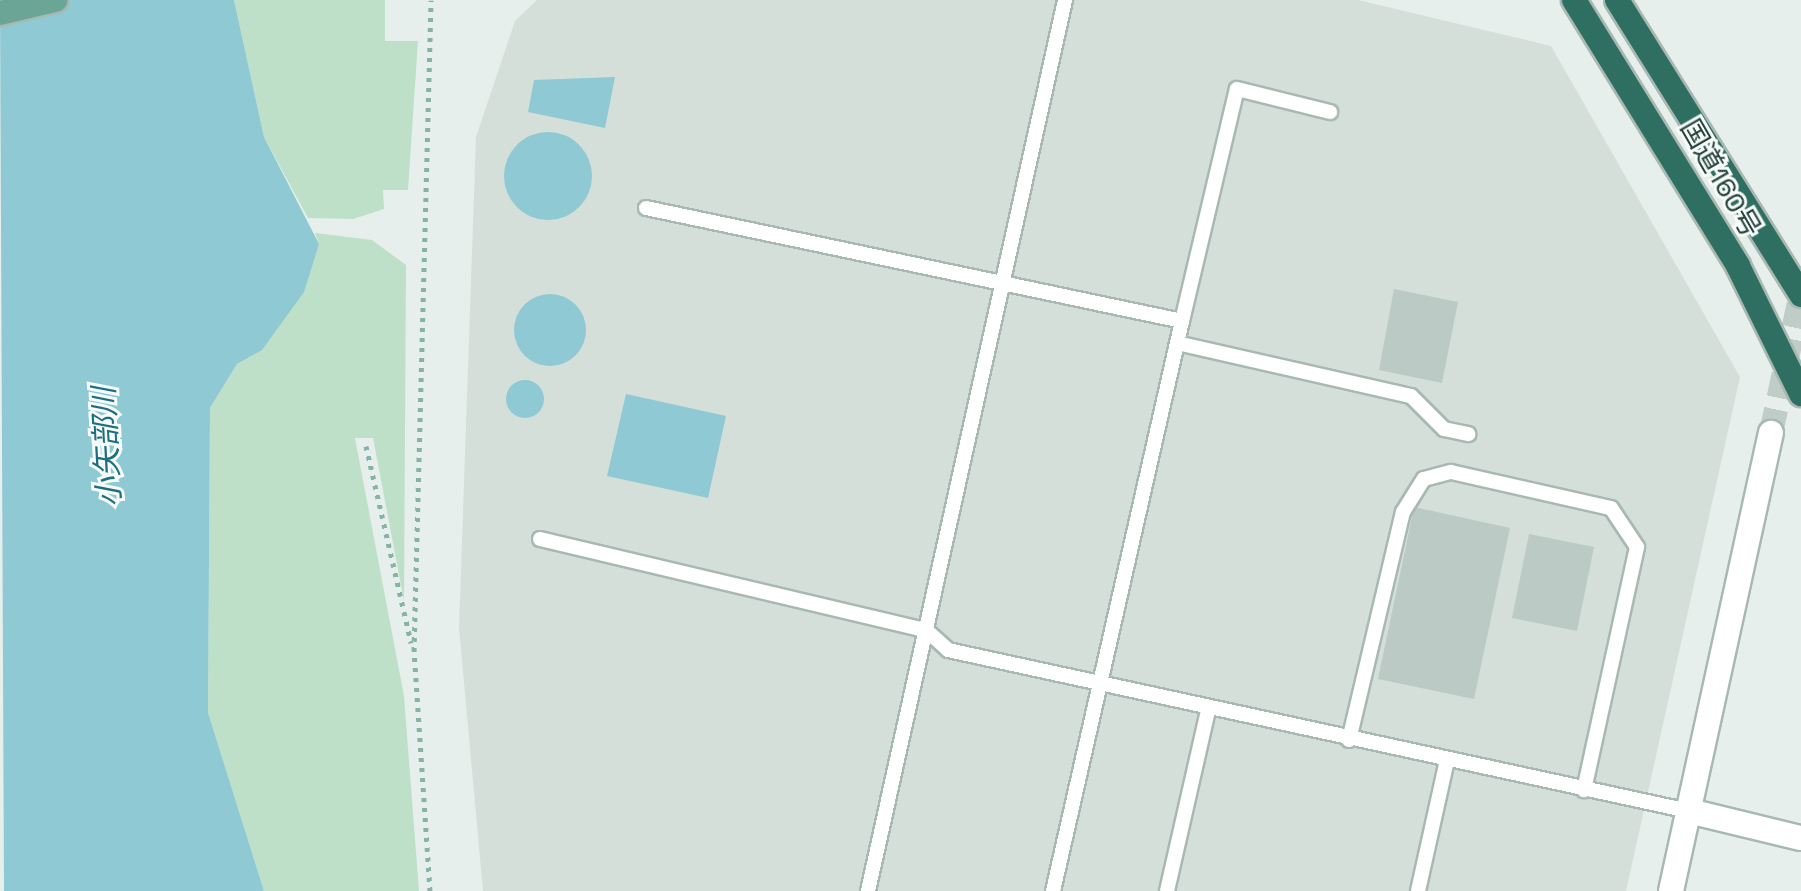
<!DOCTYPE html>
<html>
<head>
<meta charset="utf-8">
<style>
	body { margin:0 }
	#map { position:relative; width:1801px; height:891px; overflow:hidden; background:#e6efeb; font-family:"Space Grotesk","Noto Sans JP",sans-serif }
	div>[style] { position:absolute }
	.built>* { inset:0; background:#d4dfda }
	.green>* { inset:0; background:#bfe0c8 }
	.water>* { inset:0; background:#8ec9d4 }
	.round { border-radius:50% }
	.building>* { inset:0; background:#bbcac4 }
	.street-tunnel>* { height:24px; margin-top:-12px; transform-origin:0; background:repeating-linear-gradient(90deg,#bfccc8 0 24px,transparent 0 36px) }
	.path>* { height:5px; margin-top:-2.5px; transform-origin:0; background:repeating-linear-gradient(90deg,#86b3a5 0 4px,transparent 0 10px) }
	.roads { filter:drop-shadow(2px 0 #a8b8b2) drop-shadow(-2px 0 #a8b8b2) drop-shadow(0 2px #a8b8b2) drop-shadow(0 -2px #a8b8b2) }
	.lane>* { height:14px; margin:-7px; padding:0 7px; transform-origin:7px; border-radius:7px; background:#fff }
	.street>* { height:24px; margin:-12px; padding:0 12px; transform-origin:12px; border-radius:12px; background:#fff }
	.secondary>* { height:24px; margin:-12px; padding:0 12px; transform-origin:12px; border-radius:12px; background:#fff }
	.primary>* { height:24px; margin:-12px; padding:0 12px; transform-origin:12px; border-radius:12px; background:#6aa596 }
	.highway>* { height:24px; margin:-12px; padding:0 12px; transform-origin:12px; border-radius:12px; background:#2f6f62 }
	span { translate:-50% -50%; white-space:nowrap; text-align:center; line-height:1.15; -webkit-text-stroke:6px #f7fbf9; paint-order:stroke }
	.street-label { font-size:28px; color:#24423a }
	.water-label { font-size:30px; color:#1c6f80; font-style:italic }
</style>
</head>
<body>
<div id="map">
	<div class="built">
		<i style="clip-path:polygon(537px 0,1358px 0,1551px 46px,1740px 377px,1626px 891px,483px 891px,459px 628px,476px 137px,515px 21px)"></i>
	</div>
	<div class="green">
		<i style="clip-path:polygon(234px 0,385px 0,385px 41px,418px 41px,408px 190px,383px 190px,384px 209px,353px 219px,308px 218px,264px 137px)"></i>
		<i style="clip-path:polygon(315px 233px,372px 240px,406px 265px,404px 601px,373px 438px,355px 438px,404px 696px,419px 891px,264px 891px,208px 714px,210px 408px,237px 364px,262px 349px,319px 244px)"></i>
	</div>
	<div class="water">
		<i style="clip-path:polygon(0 0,234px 0,264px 137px,319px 244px,304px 292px,262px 350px,237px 364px,210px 408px,208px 713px,264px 891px,4px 891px)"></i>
		<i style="clip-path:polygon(615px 77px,605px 128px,528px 112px,534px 80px)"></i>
		<i class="round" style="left:504px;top:132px;width:88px;height:88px"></i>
		<i class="round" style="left:514px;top:294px;width:72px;height:72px"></i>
		<i class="round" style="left:506px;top:380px;width:38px;height:38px"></i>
		<i style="clip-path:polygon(626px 394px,726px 416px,708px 498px,607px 476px)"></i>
	</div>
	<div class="building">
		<i style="clip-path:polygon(1394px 289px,1458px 302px,1442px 383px,1379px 370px)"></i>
		<i style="clip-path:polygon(1414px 507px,1510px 528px,1474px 699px,1378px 679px)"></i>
		<i style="clip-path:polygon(1529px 534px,1594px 547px,1577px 631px,1512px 618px)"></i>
	</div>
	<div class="street-tunnel">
		<i style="left:1771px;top:433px;width:143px;rotate:-77.9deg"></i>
	</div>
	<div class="path">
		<i style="left:366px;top:446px;width:202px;rotate:77.1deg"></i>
		<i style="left:430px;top:891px;width:241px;rotate:-93.8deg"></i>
		<i style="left:414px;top:651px;width:651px;rotate:-88.5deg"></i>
	</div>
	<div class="roads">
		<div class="lane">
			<i style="left:646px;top:208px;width:548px;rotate:11.9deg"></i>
			<i style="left:1182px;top:321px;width:584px;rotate:102.75deg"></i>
			<i style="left:1182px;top:321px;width:238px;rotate:-76.7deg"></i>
			<i style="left:1237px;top:89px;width:96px;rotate:13.9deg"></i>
			<i style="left:1177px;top:343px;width:240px;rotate:12.8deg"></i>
			<i style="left:1411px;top:396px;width:47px;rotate:45deg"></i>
			<i style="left:1444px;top:429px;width:25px;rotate:12deg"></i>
			<i style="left:540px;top:539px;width:397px;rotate:13.3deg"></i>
			<i style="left:926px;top:630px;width:30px;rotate:42deg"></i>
			<i style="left:948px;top:650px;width:758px;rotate:12.26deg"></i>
			<i style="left:1349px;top:740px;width:234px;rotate:-76.7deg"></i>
			<i style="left:1403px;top:512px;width:39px;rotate:-58deg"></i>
			<i style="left:1424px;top:479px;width:28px;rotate:-15deg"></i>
			<i style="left:1451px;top:472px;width:164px;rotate:12.7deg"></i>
			<i style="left:1611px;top:508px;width:47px;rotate:56.3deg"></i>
			<i style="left:1637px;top:547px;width:249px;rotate:102.3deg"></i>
			<i style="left:868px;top:891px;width:913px;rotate:-77.53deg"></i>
			<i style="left:1167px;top:891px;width:186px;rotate:-77.2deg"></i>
			<i style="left:1418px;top:891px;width:134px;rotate:-77.5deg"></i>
		</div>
		<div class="street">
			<i style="left:1671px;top:891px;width:469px;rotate:-77.7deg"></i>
		</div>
		<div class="secondary">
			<i style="left:1689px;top:811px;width:115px;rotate:13.6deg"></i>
		</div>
		<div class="primary">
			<i style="left:0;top:13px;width:57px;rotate:-13.3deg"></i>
		</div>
		<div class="highway">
			<i style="left:1574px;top:0;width:312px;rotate:58.3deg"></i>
			<i style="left:1738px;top:266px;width:143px;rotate:63.8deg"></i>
			<i style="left:1617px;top:0;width:348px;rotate:58deg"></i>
		</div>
	</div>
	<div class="street-label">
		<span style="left:1721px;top:178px;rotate:60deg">国道160号</span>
	</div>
	<div class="water-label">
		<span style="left:107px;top:447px;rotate:-93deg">小矢部川</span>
	</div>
</div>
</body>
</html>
